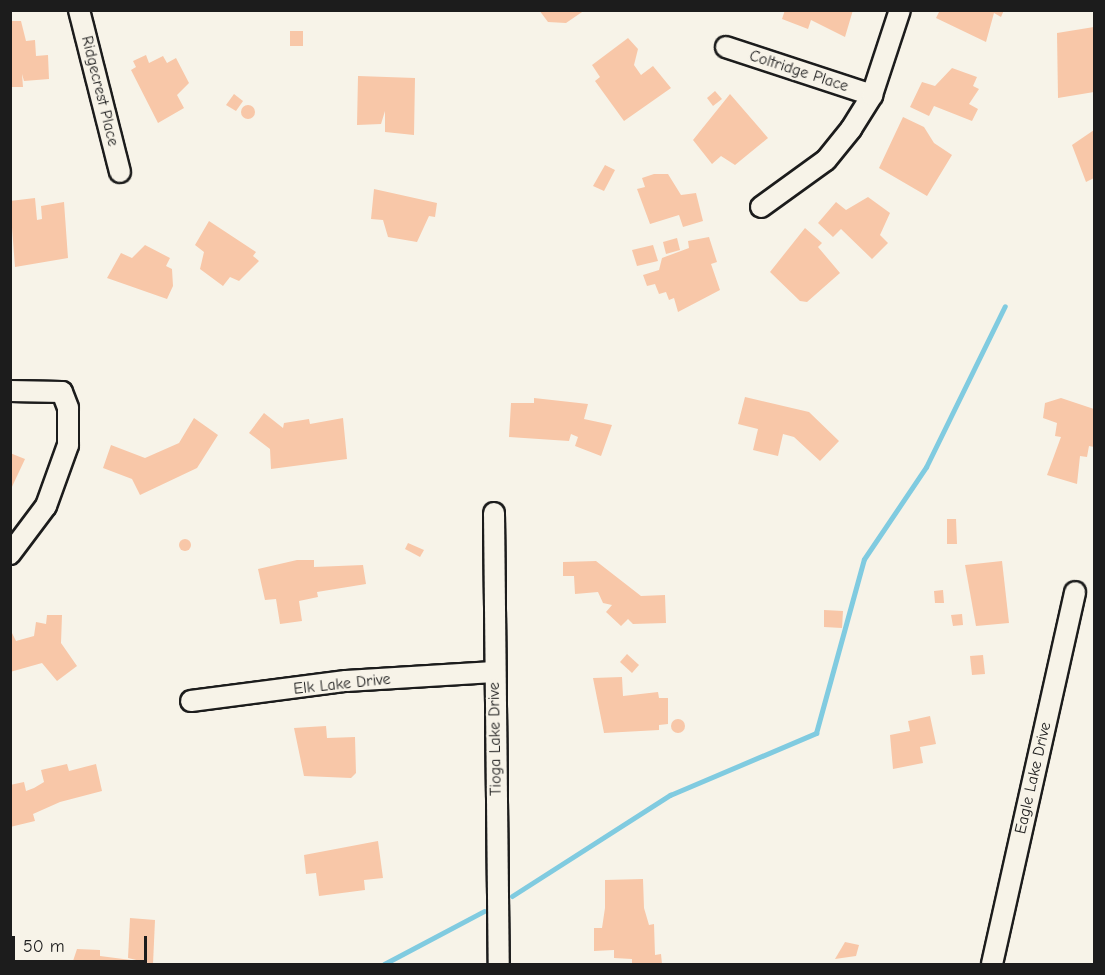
<!DOCTYPE html>
<html>
<head>
<meta charset="utf-8">
<style>
	body { margin:0 }
	#map { position:relative; width:1105px; height:975px; overflow:hidden; background:#f7f3e8; font-family:"Comic Neue",sans-serif }
	div>[style] { position:absolute }
	.stream>* { height:5px; margin:-2.5px; padding:0 2.5px; transform-origin:2.5px; border-radius:2.5px; background:#80cbe0 }
	.building>* { inset:0; background:#f8c7a8 }
	.round { border-radius:50% }
	.roads { filter:drop-shadow(2px 0 #1c1c1c) drop-shadow(-2px 0 #1c1c1c) drop-shadow(0 2px #1c1c1c) drop-shadow(0 -2px #1c1c1c) }
	.minor>* { height:20px; margin:-10px; padding:0 10px; transform-origin:10px; border-radius:10px; background:#f7f3e8 }
	span { translate:-50% -50%; white-space:nowrap; text-align:center; line-height:1.15; -webkit-text-stroke:4.5px #f7f3e8; paint-order:stroke }
	.street-label { font-size:16px; color:#1c1c1c }
	.frame { position:absolute; inset:0; border:12px solid #1c1c1c; pointer-events:none }
	.scale { position:absolute; left:12px; top:936px; width:135px; height:27px; box-sizing:border-box; border:3px solid #1c1c1c; border-top:0; padding-left:8px; font-size:18px; line-height:21px; white-space:nowrap; color:#1c1c1c; -webkit-text-stroke:4px #f7f3e8; paint-order:stroke }
</style>
</head>
<body>
<div id="map">
	<div class="stream">
		<i style="left:512px;top:896px;width:188px;rotate:-32.6deg"></i>
		<i style="left:670px;top:795px;width:159px;rotate:-23deg"></i>
		<i style="left:816px;top:733px;width:180px;rotate:-74.6deg"></i>
		<i style="left:864px;top:559px;width:111px;rotate:-56deg"></i>
		<i style="left:926px;top:467px;width:179px;rotate:-63.9deg"></i>
		<i style="left:384px;top:964px;width:113px;rotate:-27.9deg"></i>
	</div>
	<div class="building">
		<i style="clip-path:polygon(539px 10px,585px 10px,566px 23px,548px 22px)"></i>
		<i style="clip-path:polygon(785px 10px,853px 10px,845px 37px,811px 20px,808px 29px,782px 19px)"></i>
		<i style="clip-path:polygon(940px 10px,1004px 10px,1001px 17px,994px 13px,986px 42px,936px 18px)"></i>
		<i style="clip-path:polygon(10px 21px,21px 21px,26px 41px,35px 40px,36px 56px,48px 55px,49px 79px,24px 81px,22px 74px,23px 87px,10px 87px)"></i>
		<i style="clip-path:polygon(1094px 27px,1094px 92px,1058px 98px,1057px 33px)"></i>
		<i style="clip-path:polygon(290px 31px,303px 31px,303px 46px,290px 46px)"></i>
		<i style="clip-path:polygon(628px 38px,638px 49px,634px 65px,641px 75px,653px 66px,671px 88px,624px 121px,595px 81px,600px 77px,592px 65px)"></i>
		<i style="clip-path:polygon(146px 55px,149px 63px,163px 56px,167px 63px,176px 58px,189px 83px,177px 95px,184px 108px,158px 123px,131px 70px,136px 67px,133px 61px)"></i>
		<i style="clip-path:polygon(952px 68px,977px 77px,973px 86px,979px 89px,969px 104px,978px 109px,972px 121px,934px 106px,929px 116px,910px 107px,922px 82px,935px 86px)"></i>
		<i style="clip-path:polygon(358px 76px,415px 78px,414px 135px,385px 132px,385px 111px,381px 124px,357px 125px)"></i>
		<i style="clip-path:polygon(715px 91px,722px 99px,713px 106px,707px 98px)"></i>
		<i style="clip-path:polygon(234px 94px,243px 101px,236px 111px,226px 105px)"></i>
		<i style="clip-path:polygon(730px 94px,768px 138px,735px 165px,721px 156px,712px 164px,693px 140px)"></i>
		<i class="round" style="left:241px;top:105px;width:14px;height:14px"></i>
		<i style="clip-path:polygon(903px 117px,924px 127px,934px 143px,952px 155px,927px 196px,879px 168px)"></i>
		<i style="clip-path:polygon(1094px 130px,1094px 178px,1086px 182px,1072px 145px)"></i>
		<i style="clip-path:polygon(605px 165px,615px 170px,604px 191px,593px 186px)"></i>
		<i style="clip-path:polygon(654px 174px,668px 174px,681px 195px,696px 193px,703px 221px,683px 227px,679px 215px,650px 224px,637px 189px,645px 187px,642px 178px)"></i>
		<i style="clip-path:polygon(374px 189px,437px 203px,435px 217px,429px 216px,417px 242px,388px 237px,383px 220px,371px 219px)"></i>
		<i style="clip-path:polygon(868px 197px,890px 213px,880px 235px,888px 243px,872px 259px,841px 229px,833px 237px,818px 223px,836px 202px,846px 210px)"></i>
		<i style="clip-path:polygon(35px 198px,37px 220px,42px 219px,41px 206px,64px 202px,68px 258px,15px 267px,10px 201px)"></i>
		<i style="clip-path:polygon(209px 221px,256px 252px,253px 256px,259px 261px,239px 281px,230px 277px,223px 286px,200px 269px,204px 252px,195px 245px)"></i>
		<i style="clip-path:polygon(805px 228px,822px 243px,818px 247px,840px 273px,807px 302px,800px 301px,770px 272px)"></i>
		<i style="clip-path:polygon(709px 237px,717px 262px,711px 264px,720px 290px,678px 312px,674px 298px,669px 300px,666px 292px,659px 294px,655px 284px,647px 286px,643px 275px,659px 270px,662px 258px,689px 248px,688px 241px)"></i>
		<i style="clip-path:polygon(677px 238px,680px 250px,666px 254px,663px 242px)"></i>
		<i style="clip-path:polygon(145px 245px,170px 258px,166px 266px,172px 269px,173px 286px,167px 299px,107px 278px,121px 253px,132px 258px)"></i>
		<i style="clip-path:polygon(653px 245px,658px 261px,637px 266px,632px 250px)"></i>
		<i style="clip-path:polygon(745px 397px,809px 412px,839px 441px,820px 461px,794px 437px,783px 434px,778px 456px,753px 450px,758px 429px,738px 424px)"></i>
		<i style="clip-path:polygon(534px 398px,588px 404px,584px 419px,612px 425px,601px 456px,575px 446px,578px 437px,571px 434px,569px 441px,509px 437px,511px 403px,534px 403px)"></i>
		<i style="clip-path:polygon(1061px 398px,1094px 409px,1094px 447px,1089px 446px,1087px 457px,1080px 456px,1077px 484px,1047px 475px,1061px 437px,1055px 436px,1057px 423px,1043px 418px,1045px 403px)"></i>
		<i style="clip-path:polygon(264px 413px,283px 428px,284px 423px,309px 419px,310px 424px,343px 418px,347px 459px,271px 469px,270px 449px,249px 433px)"></i>
		<i style="clip-path:polygon(194px 418px,218px 435px,197px 468px,140px 495px,132px 479px,103px 468px,111px 445px,145px 458px,179px 443px)"></i>
		<i style="clip-path:polygon(10px 453px,25px 459px,10px 491px)"></i>
		<i style="clip-path:polygon(947px 519px,956px 519px,957px 544px,947px 544px)"></i>
		<i class="round" style="left:179px;top:539px;width:12px;height:12px"></i>
		<i style="clip-path:polygon(408px 543px,424px 550px,420px 557px,405px 549px)"></i>
		<i style="clip-path:polygon(297px 560px,314px 560px,314px 567px,363px 565px,366px 584px,317px 592px,318px 597px,299px 601px,302px 621px,280px 624px,276px 599px,265px 600px,258px 569px)"></i>
		<i style="clip-path:polygon(596px 561px,641px 596px,665px 595px,666px 623px,633px 624px,628px 619px,621px 626px,606px 612px,612px 605px,603px 603px,598px 592px,575px 594px,574px 576px,563px 576px,563px 562px)"></i>
		<i style="clip-path:polygon(1002px 561px,1009px 623px,976px 626px,965px 565px)"></i>
		<i style="clip-path:polygon(943px 590px,944px 603px,935px 603px,934px 591px)"></i>
		<i style="clip-path:polygon(824px 610px,843px 611px,842px 628px,824px 627px)"></i>
		<i style="clip-path:polygon(962px 614px,963px 625px,953px 626px,951px 615px)"></i>
		<i style="clip-path:polygon(47px 615px,62px 615px,61px 643px,77px 666px,57px 681px,42px 663px,10px 672px,10px 629px,16px 641px,34px 636px,36px 622px,46px 624px)"></i>
		<i style="clip-path:polygon(627px 654px,639px 665px,632px 673px,620px 662px)"></i>
		<i style="clip-path:polygon(983px 655px,985px 674px,972px 675px,970px 656px)"></i>
		<i style="clip-path:polygon(622px 677px,623px 696px,658px 692px,659px 698px,668px 698px,668px 724px,659px 725px,659px 730px,604px 733px,593px 678px)"></i>
		<i style="clip-path:polygon(930px 716px,936px 744px,920px 747px,923px 763px,893px 769px,890px 735px,910px 731px,908px 721px)"></i>
		<i class="round" style="left:671px;top:719px;width:14px;height:14px"></i>
		<i style="clip-path:polygon(326px 726px,327px 738px,355px 737px,356px 773px,351px 778px,304px 776px,294px 728px)"></i>
		<i style="clip-path:polygon(67px 764px,69px 771px,96px 764px,102px 791px,60px 802px,33px 814px,35px 821px,10px 827px,10px 785px,24px 782px,26px 791px,34px 788px,44px 782px,41px 770px)"></i>
		<i style="clip-path:polygon(378px 841px,383px 878px,364px 880px,365px 890px,319px 896px,316px 873px,306px 874px,304px 855px)"></i>
		<i style="clip-path:polygon(643px 879px,644px 908px,649px 925px,654px 924px,655px 955px,661px 954px,662px 964px,632px 964px,632px 959px,614px 958px,614px 950px,594px 951px,594px 928px,602px 928px,605px 908px,605px 880px)"></i>
		<i style="clip-path:polygon(130px 918px,155px 920px,153px 964px,128px 958px)"></i>
		<i style="clip-path:polygon(845px 942px,859px 945px,856px 956px,835px 959px)"></i>
		<i style="clip-path:polygon(77px 949px,100px 950px,100px 956px,131px 960px,131px 964px,72px 964px)"></i>
	</div>
	<div class="roads">
		<div class="minor">
			<i style="left:79px;top:10px;width:167px;rotate:75.8deg"></i>
			<i style="left:726px;top:47px;width:154px;rotate:18.2deg"></i>
			<i style="left:761px;top:207px;width:80px;rotate:-35.9deg"></i>
			<i style="left:826px;top:160px;width:40px;rotate:-51deg"></i>
			<i style="left:851px;top:129px;width:40px;rotate:-58deg"></i>
			<i style="left:872px;top:95px;width:89px;rotate:-71.8deg"></i>
			<i style="left:10px;top:391px;width:52px;rotate:1.1deg"></i>
			<i style="left:62px;top:392px;width:17px;rotate:69deg"></i>
			<i style="left:68px;top:408px;width:37px;rotate:90deg"></i>
			<i style="left:68px;top:445px;width:65px;rotate:109.8deg"></i>
			<i style="left:46px;top:506px;width:60px;rotate:126.9deg"></i>
			<i style="left:494px;top:513px;width:451px;rotate:89.4deg"></i>
			<i style="left:191px;top:701px;width:156px;rotate:-7.4deg"></i>
			<i style="left:346px;top:681px;width:148px;rotate:-3.5deg"></i>
			<i style="left:992px;top:964px;width:381px;rotate:-77.4deg"></i>
		</div>
	</div>
	<div class="street-label">
		<span style="left:799px;top:71px;rotate:18deg">Coltridge Place</span>
		<span style="left:100px;top:91px;rotate:76deg">Ridgecrest Place</span>
		<span style="left:342px;top:684px;rotate:-6deg">Elk Lake Drive</span>
		<span style="left:495px;top:739px;rotate:-91deg">Tioga Lake Drive</span>
		<span style="left:1033px;top:778px;rotate:-77deg">Eagle Lake Drive</span>
	</div>
	<div class="frame"></div>
	<div class="scale">50 m</div>
</div>
</body>
</html>
